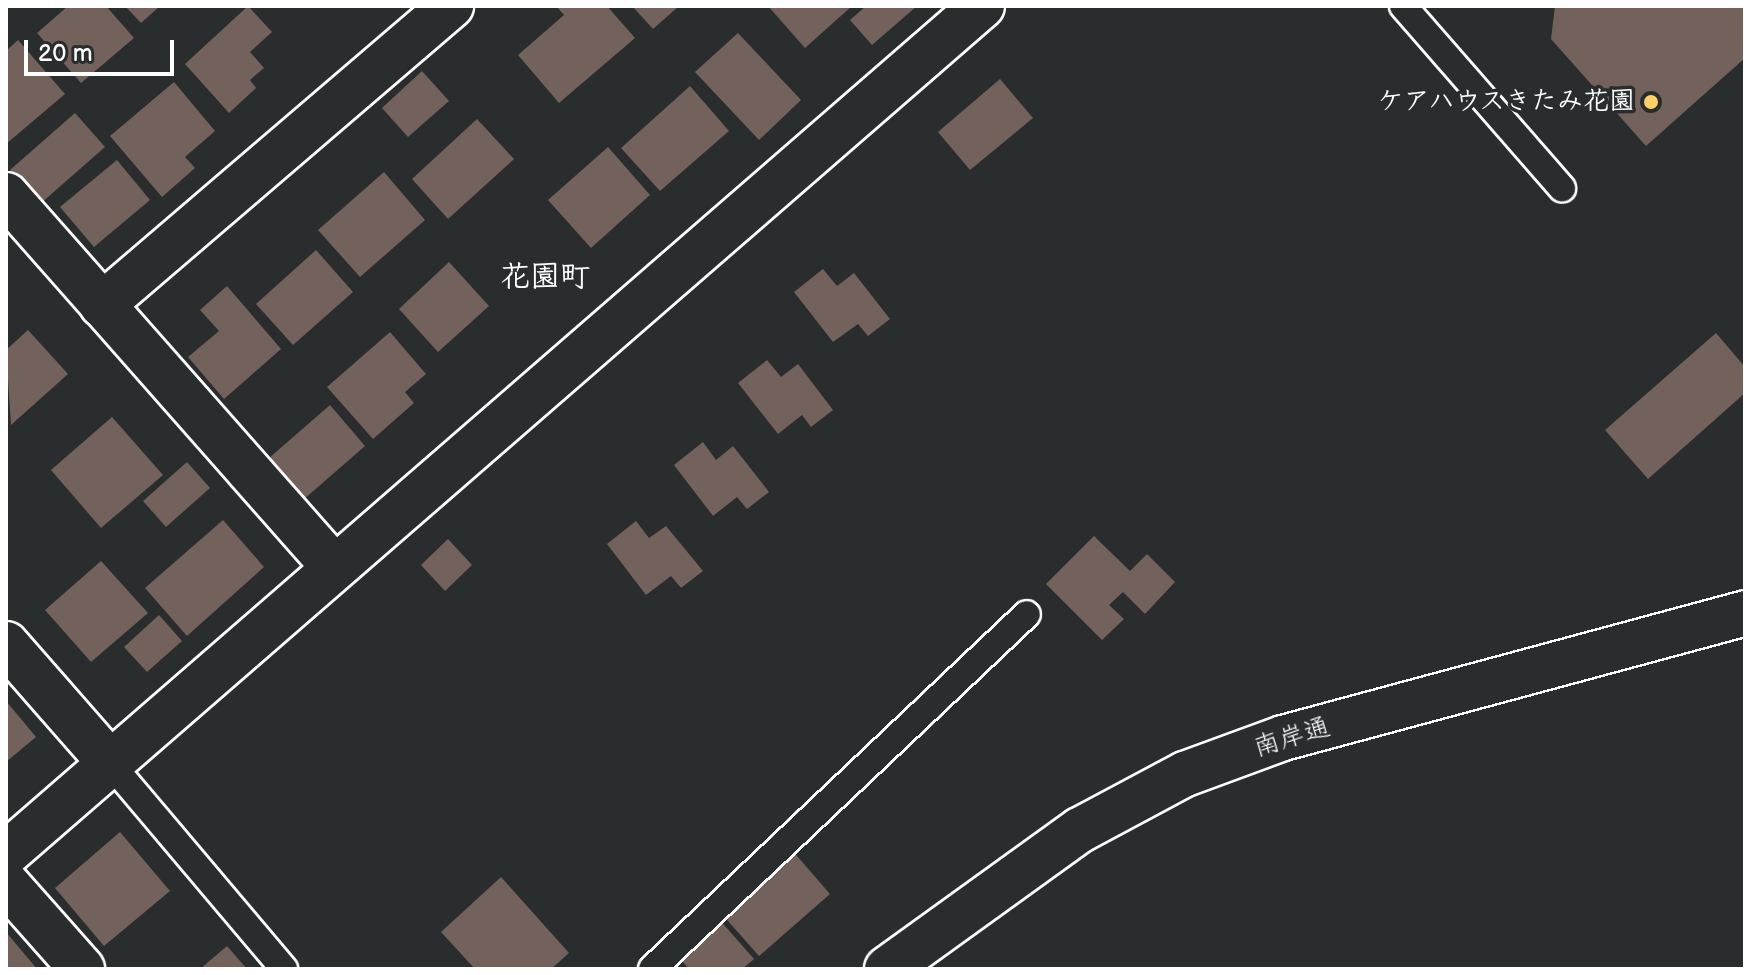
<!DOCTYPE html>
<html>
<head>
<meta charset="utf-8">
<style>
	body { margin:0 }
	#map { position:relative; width:1751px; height:975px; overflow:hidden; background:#2a2d2e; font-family:"Balsamiq Sans","Klee One",sans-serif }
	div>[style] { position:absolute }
	.building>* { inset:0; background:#73615b }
	.roads { filter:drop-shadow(2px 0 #fff) drop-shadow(-2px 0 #fff) drop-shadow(0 2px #fff) drop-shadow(0 -2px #fff) }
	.lane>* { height:26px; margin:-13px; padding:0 13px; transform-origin:13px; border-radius:13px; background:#2a2d2e }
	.street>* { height:44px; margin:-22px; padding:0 22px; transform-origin:22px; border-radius:22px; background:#2a2d2e }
	.secondary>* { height:44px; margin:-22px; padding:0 22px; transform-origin:22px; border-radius:22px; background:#2a2d2e }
	.dots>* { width:22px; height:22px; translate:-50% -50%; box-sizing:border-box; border:4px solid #2a2d2e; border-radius:50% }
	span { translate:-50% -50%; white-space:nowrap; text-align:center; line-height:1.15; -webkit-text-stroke:7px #2a2d2e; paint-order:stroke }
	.poi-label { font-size:26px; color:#fff; font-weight:700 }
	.right { translate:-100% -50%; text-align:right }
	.street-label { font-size:26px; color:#fff }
	.quarter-label { font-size:30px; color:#fff; font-weight:700 }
	.frame { position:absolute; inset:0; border:8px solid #fff; pointer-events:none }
	.scale { position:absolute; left:24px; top:40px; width:150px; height:36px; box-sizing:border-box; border:4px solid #fff; border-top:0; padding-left:10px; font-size:24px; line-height:28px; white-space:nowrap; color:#fff; -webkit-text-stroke:6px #2a2d2e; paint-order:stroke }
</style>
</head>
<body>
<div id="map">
	<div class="building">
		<i style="clip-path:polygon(68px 6px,106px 6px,134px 38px,81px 83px,37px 33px)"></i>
		<i style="clip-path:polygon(125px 6px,160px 6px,141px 23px)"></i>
		<i style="clip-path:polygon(248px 6px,272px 32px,250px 52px,264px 68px,250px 80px,256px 88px,229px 113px,185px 64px)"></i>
		<i style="clip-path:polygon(556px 6px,607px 6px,635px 38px,559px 103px,518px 55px,564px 15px)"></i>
		<i style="clip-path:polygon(632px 6px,679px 6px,653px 29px)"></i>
		<i style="clip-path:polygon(768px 6px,852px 6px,805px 48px)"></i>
		<i style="clip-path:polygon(866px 6px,917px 6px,872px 45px,850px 20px)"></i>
		<i style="clip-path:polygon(1555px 6px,1745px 6px,1745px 58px,1646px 146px,1551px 39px)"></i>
		<i style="clip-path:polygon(738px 33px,801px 100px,759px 140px,695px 72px)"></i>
		<i style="clip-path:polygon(18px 40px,65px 94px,6px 144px,6px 51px)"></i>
		<i style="clip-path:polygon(422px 71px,449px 101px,408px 137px,382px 108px)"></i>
		<i style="clip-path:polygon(1000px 79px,1033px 118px,970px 170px,938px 132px)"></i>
		<i style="clip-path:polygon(174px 82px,215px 131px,185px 157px,195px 168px,162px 197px,110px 136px)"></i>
		<i style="clip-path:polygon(690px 86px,729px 131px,660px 191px,621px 148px)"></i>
		<i style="clip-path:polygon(75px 113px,105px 147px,40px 204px,10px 170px)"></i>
		<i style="clip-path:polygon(477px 119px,514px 159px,448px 219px,412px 179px)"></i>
		<i style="clip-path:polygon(608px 147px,650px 195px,591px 248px,548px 200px)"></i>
		<i style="clip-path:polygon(117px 160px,150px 200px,94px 247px,60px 207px)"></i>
		<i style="clip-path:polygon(384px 172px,425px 220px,360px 277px,318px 230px)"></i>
		<i style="clip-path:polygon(316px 250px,353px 292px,293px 345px,256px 304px)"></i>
		<i style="clip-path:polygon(449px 262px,489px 306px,438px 352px,399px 309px)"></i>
		<i style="clip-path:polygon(823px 269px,837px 286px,854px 273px,890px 319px,868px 336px,858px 324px,833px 342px,794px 292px)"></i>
		<i style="clip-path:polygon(227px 286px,281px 349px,224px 399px,188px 357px,219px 331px,200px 310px)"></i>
		<i style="clip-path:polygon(28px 330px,68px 374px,11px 425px,6px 350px)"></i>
		<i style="clip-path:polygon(390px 332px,426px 374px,405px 392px,414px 403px,373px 439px,327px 387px)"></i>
		<i style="clip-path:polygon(1716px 333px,1745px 367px,1745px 393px,1648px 479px,1605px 430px)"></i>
		<i style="clip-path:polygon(767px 360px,781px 377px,798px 364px,833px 410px,811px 427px,802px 415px,778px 434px,738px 383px)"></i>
		<i style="clip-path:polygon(330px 405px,365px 446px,303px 500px,268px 459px)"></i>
		<i style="clip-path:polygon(112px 417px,163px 475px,101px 528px,51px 470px)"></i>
		<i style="clip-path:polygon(703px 442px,716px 460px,733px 446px,769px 492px,747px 509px,737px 497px,713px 516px,674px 465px)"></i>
		<i style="clip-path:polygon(187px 462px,210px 488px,166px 527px,143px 501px)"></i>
		<i style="clip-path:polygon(223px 520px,264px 567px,187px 636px,145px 588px)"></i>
		<i style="clip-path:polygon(636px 521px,649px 538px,666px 526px,703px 571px,681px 588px,671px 576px,646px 595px,607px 544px)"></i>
		<i style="clip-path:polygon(1094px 536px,1130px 571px,1147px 554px,1175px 582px,1145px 614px,1123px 592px,1109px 605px,1124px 619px,1102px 640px,1046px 584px)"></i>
		<i style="clip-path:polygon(448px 539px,472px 565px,445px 591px,421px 565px)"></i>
		<i style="clip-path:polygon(101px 561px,148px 613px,91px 662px,45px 610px)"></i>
		<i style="clip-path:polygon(159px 615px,182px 641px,147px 672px,124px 647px)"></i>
		<i style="clip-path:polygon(6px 701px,36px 737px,6px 762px)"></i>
		<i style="clip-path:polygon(120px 832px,170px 891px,104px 946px,55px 888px)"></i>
		<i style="clip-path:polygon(784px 841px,830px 894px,759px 956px,712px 903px)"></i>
		<i style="clip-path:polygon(501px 877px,569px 953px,551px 969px,475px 969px,441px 932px)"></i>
		<i style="clip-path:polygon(710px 909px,754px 959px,742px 969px,689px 969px,669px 946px)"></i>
		<i style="clip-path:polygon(6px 932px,37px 969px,6px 969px)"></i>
		<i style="clip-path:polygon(227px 946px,247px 969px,200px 969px)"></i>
	</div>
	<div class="roads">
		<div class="lane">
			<i style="left:1403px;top:6px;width:242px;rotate:48.9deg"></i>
			<i style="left:110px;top:763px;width:270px;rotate:49.8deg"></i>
			<i style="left:652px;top:969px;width:516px;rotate:-43.43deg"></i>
		</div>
		<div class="street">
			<i style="left:6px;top:195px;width:495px;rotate:48.6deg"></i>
			<i style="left:102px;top:305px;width:460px;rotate:-40.6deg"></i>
			<i style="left:6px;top:644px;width:158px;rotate:48.8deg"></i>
			<i style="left:6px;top:854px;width:1293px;rotate:-40.99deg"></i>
			<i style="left:6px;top:883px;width:115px;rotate:48.5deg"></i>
		</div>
		<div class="secondary">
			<i style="left:887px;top:969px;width:238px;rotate:-35.8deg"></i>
			<i style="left:1080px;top:830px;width:119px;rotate:-28.1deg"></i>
			<i style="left:1185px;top:774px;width:104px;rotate:-20.2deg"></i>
			<i style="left:1283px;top:738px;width:479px;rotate:-15.1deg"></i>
		</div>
	</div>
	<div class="dots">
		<i style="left:1651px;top:102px;background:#ffd166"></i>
	</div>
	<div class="poi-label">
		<span class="right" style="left:1635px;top:102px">ケアハウスきたみ花園</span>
	</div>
	<div class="street-label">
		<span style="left:1292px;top:738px;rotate:-17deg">南岸通</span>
	</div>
	<div class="quarter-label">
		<span style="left:545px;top:277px">花園町</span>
	</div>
	<div class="frame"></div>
	<div class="scale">20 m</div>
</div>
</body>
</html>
